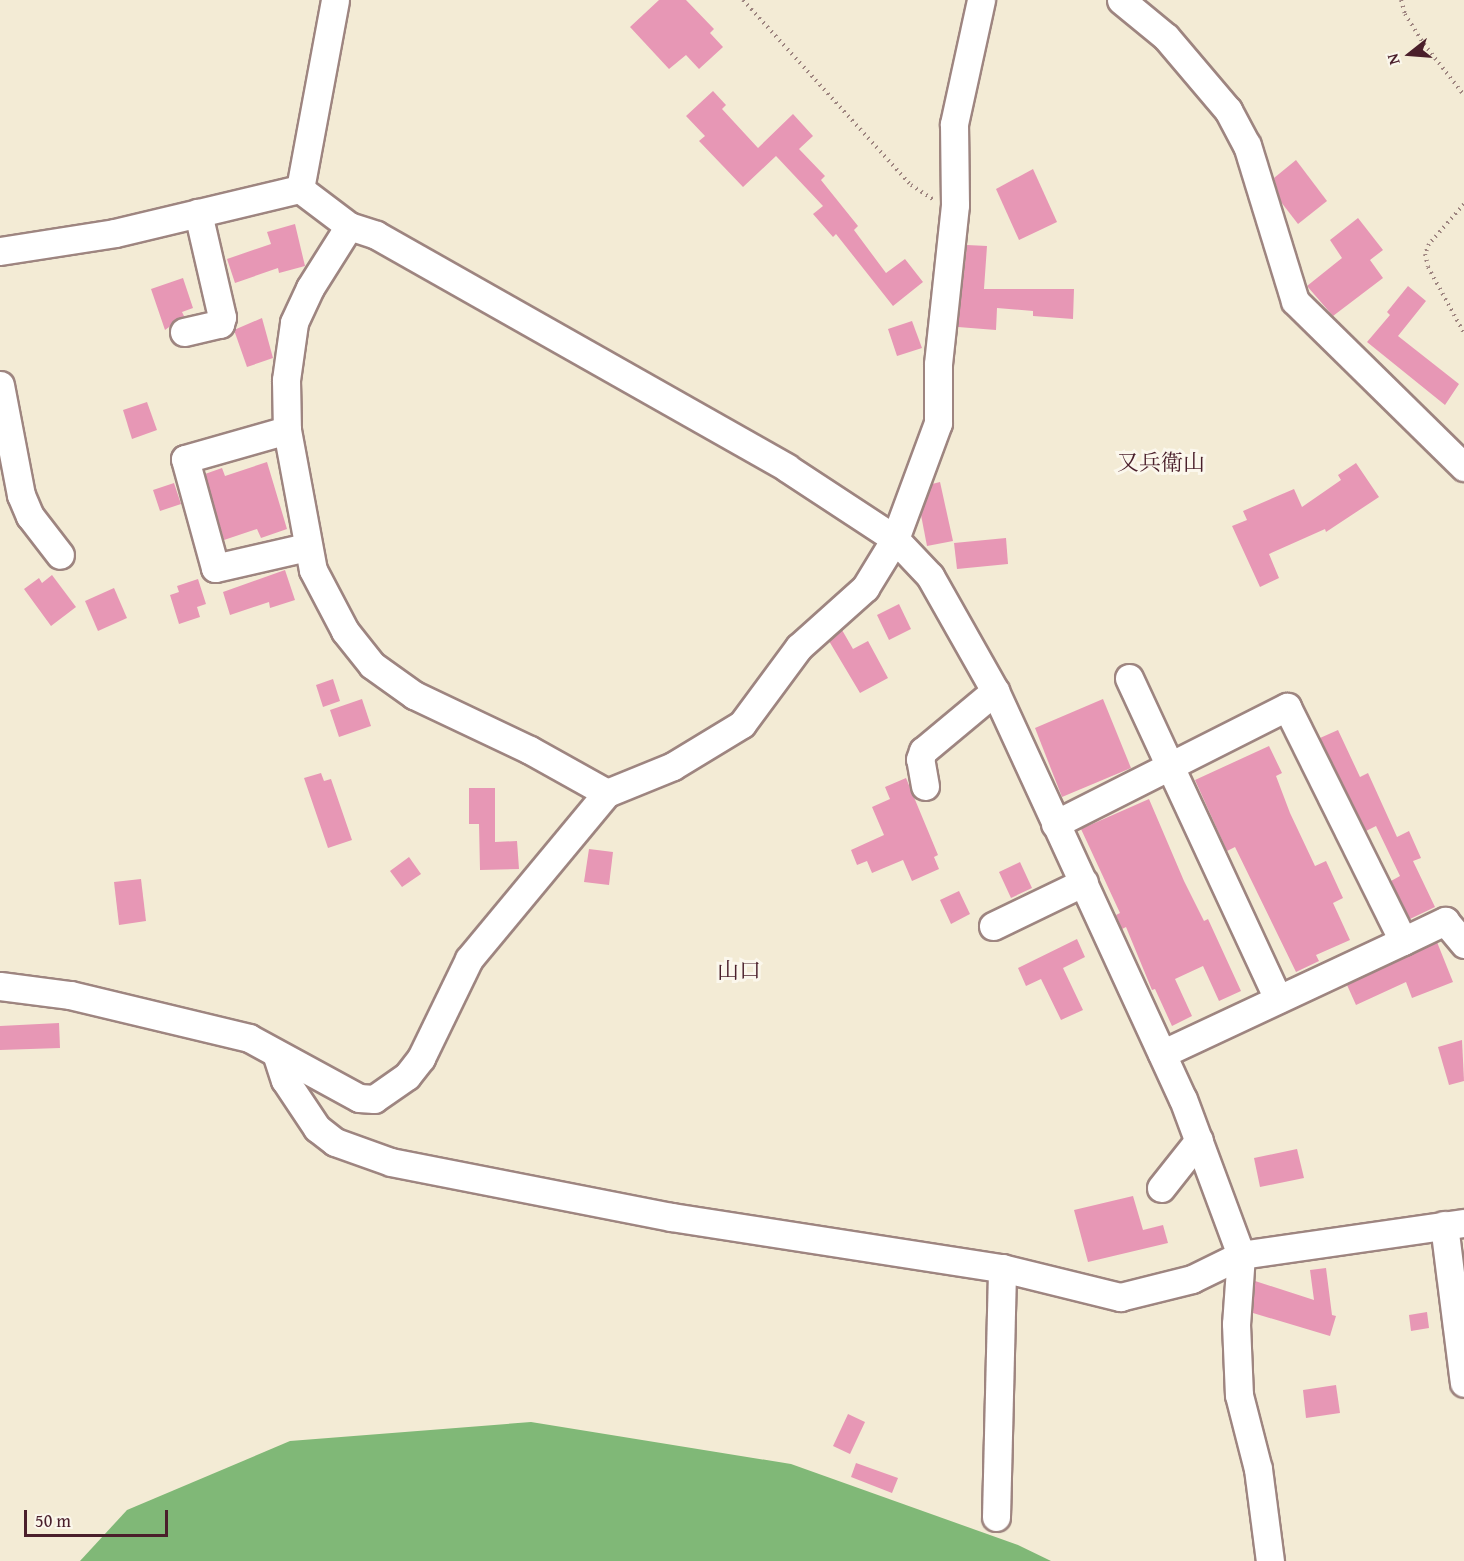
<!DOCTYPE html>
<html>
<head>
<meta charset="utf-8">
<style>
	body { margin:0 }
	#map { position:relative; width:1464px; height:1561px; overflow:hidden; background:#f3ebd5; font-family:"Gentium Book Plus","Noto Serif JP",serif }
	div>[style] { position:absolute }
	.forest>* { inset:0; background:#80b877 }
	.building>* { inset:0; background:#e797b5 }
	.path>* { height:4px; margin-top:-2px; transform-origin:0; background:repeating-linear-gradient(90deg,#9e8580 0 1.5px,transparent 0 6px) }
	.roads { filter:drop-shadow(2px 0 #9e8580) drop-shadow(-2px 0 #9e8580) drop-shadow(0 2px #9e8580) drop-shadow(0 -2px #9e8580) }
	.minor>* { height:27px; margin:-13.5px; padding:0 13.5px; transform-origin:13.5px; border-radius:13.5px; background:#fff }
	span { translate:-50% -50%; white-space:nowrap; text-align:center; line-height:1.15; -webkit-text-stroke:6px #fbf7ec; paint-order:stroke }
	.neighbourhood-label { font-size:22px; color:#4a1f2b }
	.north { position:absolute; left:1380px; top:24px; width:60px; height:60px; -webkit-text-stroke:4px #fbf7ec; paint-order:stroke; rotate:253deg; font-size:16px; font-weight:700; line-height:24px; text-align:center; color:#4a1f2b }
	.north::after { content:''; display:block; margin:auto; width:21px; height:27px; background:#4a1f2b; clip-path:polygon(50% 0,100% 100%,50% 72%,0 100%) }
	.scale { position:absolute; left:24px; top:1510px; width:144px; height:27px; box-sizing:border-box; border:3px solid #4a1f2b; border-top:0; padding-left:8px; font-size:18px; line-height:21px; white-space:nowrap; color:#4a1f2b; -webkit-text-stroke:4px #fbf7ec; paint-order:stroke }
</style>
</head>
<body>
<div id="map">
	<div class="forest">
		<i style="clip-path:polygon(531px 1422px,791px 1464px,1018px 1545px,1051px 1561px,80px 1561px,127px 1510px,290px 1441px)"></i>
	</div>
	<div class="building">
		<i style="clip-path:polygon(659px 0,686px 0,714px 29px,710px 33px,723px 47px,699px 69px,686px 55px,669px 69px,630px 27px)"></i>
		<i style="clip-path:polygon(713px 91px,726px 105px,722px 109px,758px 148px,793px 114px,813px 136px,799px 149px,825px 176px,821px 180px,858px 226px,854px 230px,886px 273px,905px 259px,923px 282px,893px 306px,836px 234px,833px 237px,813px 214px,823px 206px,776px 156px,743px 187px,699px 141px,705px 136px,686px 116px)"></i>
		<i style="clip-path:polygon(1296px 160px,1327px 201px,1298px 224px,1281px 202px,1274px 178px)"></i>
		<i style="clip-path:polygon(1033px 169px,1057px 222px,1019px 240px,996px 189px)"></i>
		<i style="clip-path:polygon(1358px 218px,1383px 250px,1370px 260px,1383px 278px,1333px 316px,1307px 286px,1342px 258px,1330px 240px)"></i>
		<i style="clip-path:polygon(295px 224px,305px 266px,279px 273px,278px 268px,235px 283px,227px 259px,271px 244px,267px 232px)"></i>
		<i style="clip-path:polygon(967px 245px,987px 246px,984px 289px,1074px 289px,1073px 319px,1033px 316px,1033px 311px,997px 308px,996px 330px,958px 327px)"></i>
		<i style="clip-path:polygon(183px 278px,193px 308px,182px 312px,184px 316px,165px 330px,151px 289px)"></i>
		<i style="clip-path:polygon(1408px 286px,1426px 301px,1398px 336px,1459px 384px,1445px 405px,1367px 342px,1390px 315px,1387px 312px)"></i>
		<i style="clip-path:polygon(262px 318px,273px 358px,247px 367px,234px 330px)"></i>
		<i style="clip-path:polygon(912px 321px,922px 348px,897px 356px,888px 329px)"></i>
		<i style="clip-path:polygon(147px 402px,157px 430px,132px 439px,123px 410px)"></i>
		<i style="clip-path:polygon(267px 462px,287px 529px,261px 538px,257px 529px,224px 540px,205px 474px,222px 468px,225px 476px)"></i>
		<i style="clip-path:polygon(1356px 463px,1379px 497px,1326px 532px,1325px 529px,1269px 554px,1279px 578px,1260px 587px,1232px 526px,1247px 520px,1243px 511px,1294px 489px,1302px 507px,1341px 480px,1338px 475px)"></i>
		<i style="clip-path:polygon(940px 482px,953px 541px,927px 546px,921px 515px,932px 484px)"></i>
		<i style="clip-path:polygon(174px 483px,181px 504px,160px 511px,153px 490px)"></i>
		<i style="clip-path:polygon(1006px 538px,1008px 564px,957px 569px,954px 543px)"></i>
		<i style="clip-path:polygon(285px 570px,295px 600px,270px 608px,269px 602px,230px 615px,223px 592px)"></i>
		<i style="clip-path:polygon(52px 575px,76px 607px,51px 626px,24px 589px,39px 578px,42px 583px)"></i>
		<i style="clip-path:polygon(198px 579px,206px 604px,197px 607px,200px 617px,179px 624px,170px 595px,179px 592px,177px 586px)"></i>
		<i style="clip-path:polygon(114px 588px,127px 618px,98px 631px,85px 601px)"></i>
		<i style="clip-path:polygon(899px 604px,911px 629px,889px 640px,877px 615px)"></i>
		<i style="clip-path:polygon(842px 630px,853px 649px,868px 641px,888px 678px,860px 693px,829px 641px)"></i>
		<i style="clip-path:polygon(333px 679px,340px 701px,323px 707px,316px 685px)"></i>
		<i style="clip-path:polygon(362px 699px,371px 726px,339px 737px,330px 710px)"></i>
		<i style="clip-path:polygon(1103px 699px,1131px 768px,1062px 797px,1035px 728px)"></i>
		<i style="clip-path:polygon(1338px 730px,1360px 777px,1368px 773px,1397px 837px,1409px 831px,1421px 858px,1413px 861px,1435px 907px,1410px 919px,1391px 881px,1400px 876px,1376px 826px,1366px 831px,1320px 738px)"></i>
		<i style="clip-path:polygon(1269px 746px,1282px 773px,1276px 776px,1290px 813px,1315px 866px,1326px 861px,1343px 898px,1333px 903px,1350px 940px,1316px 955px,1319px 961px,1296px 972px,1235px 847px,1227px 851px,1195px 780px)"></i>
		<i style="clip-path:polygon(321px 773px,324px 781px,331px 779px,352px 840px,328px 848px,304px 778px)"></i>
		<i style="clip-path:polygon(906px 778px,938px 855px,934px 857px,939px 869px,912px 881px,903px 860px,872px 873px,867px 861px,857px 865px,851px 850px,884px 835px,872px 807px,890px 799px,885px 787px)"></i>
		<i style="clip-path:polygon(469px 788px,495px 788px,495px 842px,517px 841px,519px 869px,480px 870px,479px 824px,469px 824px)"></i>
		<i style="clip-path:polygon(1149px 799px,1184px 881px,1204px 921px,1208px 919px,1241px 991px,1219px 1001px,1203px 966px,1175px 979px,1192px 1016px,1172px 1026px,1155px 989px,1152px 990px,1126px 927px,1122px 929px,1116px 915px,1120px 913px,1081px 829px)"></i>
		<i style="clip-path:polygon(589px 849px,613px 852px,609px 885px,584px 882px)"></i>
		<i style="clip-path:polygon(409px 857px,421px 874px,402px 887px,390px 871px)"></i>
		<i style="clip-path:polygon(1020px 862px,1032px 888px,1011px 898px,999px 872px)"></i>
		<i style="clip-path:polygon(141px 879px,146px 921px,119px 925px,114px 882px)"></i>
		<i style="clip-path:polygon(959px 891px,970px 914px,951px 924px,940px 900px)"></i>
		<i style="clip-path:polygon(1077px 939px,1085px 957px,1063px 968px,1083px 1010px,1061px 1020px,1041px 979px,1026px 986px,1018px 968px)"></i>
		<i style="clip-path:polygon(1437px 942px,1453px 982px,1412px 998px,1406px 982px,1356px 1005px,1347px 985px)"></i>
		<i style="clip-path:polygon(59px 1023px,60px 1048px,0 1050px,0 1026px)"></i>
		<i style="clip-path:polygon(1462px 1040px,1464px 1081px,1449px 1085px,1438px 1047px)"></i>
		<i style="clip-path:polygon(1297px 1149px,1304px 1178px,1260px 1187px,1254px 1158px)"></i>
		<i style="clip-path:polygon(1133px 1196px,1143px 1230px,1163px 1225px,1168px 1243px,1088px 1262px,1074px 1210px)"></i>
		<i style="clip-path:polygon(1326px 1268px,1332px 1315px,1336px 1316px,1330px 1336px,1253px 1313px,1255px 1281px,1314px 1300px,1310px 1270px)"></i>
		<i style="clip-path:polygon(1427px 1312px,1429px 1328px,1411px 1331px,1409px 1315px)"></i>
		<i style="clip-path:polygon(1336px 1385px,1340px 1413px,1306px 1418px,1303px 1390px)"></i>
		<i style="clip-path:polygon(848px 1414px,865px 1422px,850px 1454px,833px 1446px)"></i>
		<i style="clip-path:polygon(856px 1463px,898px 1478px,892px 1493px,851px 1477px)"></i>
	</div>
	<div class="path">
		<i style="left:743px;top:0;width:250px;rotate:47.8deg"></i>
		<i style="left:911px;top:185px;width:27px;rotate:33deg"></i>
		<i style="left:1401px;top:0;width:15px;rotate:74deg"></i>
		<i style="left:1405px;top:14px;width:36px;rotate:58deg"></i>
		<i style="left:1424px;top:44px;width:65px;rotate:51.9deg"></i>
		<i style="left:1464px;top:204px;width:53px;rotate:131.2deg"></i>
		<i style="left:1429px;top:244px;width:11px;rotate:112deg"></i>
		<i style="left:1425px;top:254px;width:13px;rotate:77deg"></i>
		<i style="left:1428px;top:267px;width:75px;rotate:61.4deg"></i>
	</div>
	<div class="roads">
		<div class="minor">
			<i style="left:1121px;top:0;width:58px;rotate:39.4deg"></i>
			<i style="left:1166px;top:37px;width:96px;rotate:49.7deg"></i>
			<i style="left:1228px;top:110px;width:40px;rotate:62deg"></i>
			<i style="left:1247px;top:145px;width:163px;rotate:72.9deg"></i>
			<i style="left:1295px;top:301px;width:237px;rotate:44.5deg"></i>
			<i style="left:300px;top:189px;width:61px;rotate:37.1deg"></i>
			<i style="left:349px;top:226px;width:28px;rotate:18deg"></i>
			<i style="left:376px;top:235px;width:472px;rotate:29.5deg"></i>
			<i style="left:787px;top:468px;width:129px;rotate:33.3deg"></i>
			<i style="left:895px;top:539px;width:51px;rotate:46.6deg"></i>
			<i style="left:930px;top:576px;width:132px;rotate:60.5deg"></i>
			<i style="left:995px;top:691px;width:449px;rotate:65.3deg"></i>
			<i style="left:1183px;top:1099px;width:166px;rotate:69.6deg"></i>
			<i style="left:1241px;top:1255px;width:69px;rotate:94.1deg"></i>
			<i style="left:1236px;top:1324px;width:71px;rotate:87.6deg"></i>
			<i style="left:1239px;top:1395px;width:76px;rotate:75.6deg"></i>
			<i style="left:1258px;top:1469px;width:93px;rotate:82.6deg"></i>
			<i style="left:300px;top:189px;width:192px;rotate:-79.5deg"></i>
			<i style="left:349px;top:226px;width:73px;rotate:122.2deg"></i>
			<i style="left:310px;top:288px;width:38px;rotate:115deg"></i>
			<i style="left:294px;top:323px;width:58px;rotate:98deg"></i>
			<i style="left:286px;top:380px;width:50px;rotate:88.9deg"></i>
			<i style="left:287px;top:430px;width:142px;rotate:79.5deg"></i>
			<i style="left:313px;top:570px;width:69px;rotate:62.3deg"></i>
			<i style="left:345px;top:631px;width:43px;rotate:51.5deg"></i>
			<i style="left:372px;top:665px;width:52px;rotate:35.5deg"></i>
			<i style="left:414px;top:695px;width:128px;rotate:25.4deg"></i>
			<i style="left:530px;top:750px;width:88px;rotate:29.2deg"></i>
			<i style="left:0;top:251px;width:116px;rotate:-8.9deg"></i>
			<i style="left:115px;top:233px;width:190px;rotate:-13.4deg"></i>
			<i style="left:184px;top:332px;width:37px;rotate:-13deg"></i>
			<i style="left:220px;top:324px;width:7px;rotate:-74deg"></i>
			<i style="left:222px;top:317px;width:107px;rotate:-103deg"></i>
			<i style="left:0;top:385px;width:112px;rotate:79.2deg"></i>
			<i style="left:21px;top:495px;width:23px;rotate:67deg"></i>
			<i style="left:30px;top:516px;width:49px;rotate:52.4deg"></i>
			<i style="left:287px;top:430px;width:106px;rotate:164.1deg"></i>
			<i style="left:185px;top:459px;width:113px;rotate:74.6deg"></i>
			<i style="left:215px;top:568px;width:94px;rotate:-12.9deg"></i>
			<i style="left:1129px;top:678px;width:354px;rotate:65.1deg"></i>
			<i style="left:925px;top:786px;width:27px;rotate:-100deg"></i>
			<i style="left:920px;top:759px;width:9px;rotate:-69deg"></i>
			<i style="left:923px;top:751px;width:94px;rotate:-39.8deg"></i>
			<i style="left:1055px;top:824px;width:260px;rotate:-26.8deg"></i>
			<i style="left:1287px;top:707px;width:261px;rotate:63.6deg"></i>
			<i style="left:1403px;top:941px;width:266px;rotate:154.9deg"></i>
			<i style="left:993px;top:926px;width:101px;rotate:-25.8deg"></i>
			<i style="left:1403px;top:941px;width:47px;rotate:-25.5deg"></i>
			<i style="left:1445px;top:921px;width:30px;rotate:50deg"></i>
			<i style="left:0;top:986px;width:71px;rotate:7.3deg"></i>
			<i style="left:70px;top:995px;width:184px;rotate:13.5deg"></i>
			<i style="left:249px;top:1038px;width:125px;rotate:28.6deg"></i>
			<i style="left:359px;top:1098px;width:15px;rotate:4deg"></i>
			<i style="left:374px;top:1099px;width:40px;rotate:-34.9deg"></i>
			<i style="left:407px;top:1076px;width:23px;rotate:-52deg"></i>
			<i style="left:421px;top:1058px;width:110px;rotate:-64.1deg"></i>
			<i style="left:469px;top:959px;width:216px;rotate:-50.3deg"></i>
			<i style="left:607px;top:793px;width:71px;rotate:-22.2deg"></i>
			<i style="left:673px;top:766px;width:81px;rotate:-31.3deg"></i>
			<i style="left:742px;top:724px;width:96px;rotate:-53.5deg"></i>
			<i style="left:799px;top:647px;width:89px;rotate:-41.8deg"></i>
			<i style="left:865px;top:588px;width:57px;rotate:-58.5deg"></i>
			<i style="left:895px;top:539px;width:124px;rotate:-69.7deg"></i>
			<i style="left:938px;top:423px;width:59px;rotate:-90deg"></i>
			<i style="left:938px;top:364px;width:160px;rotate:-83.9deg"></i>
			<i style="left:955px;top:205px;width:81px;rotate:-90.7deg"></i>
			<i style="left:954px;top:124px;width:127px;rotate:-77.7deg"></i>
			<i style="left:277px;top:1056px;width:25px;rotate:72deg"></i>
			<i style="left:285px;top:1080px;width:58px;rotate:56.3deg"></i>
			<i style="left:317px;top:1128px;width:23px;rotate:38deg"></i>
			<i style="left:335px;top:1142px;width:59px;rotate:19.7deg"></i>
			<i style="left:391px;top:1162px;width:285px;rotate:11.1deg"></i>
			<i style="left:671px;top:1217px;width:335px;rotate:8.8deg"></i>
			<i style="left:1002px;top:1268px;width:122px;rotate:13.8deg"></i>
			<i style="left:1120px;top:1297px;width:74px;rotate:-14deg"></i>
			<i style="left:1192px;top:1279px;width:55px;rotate:-26.1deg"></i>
			<i style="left:1241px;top:1255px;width:225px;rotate:-8.2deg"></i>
			<i style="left:1161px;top:1188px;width:61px;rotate:-51.6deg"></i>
			<i style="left:1444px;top:1225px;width:159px;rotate:82.8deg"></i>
			<i style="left:996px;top:1517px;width:249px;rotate:-88.6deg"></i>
		</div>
	</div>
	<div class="neighbourhood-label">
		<span style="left:1161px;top:463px">又兵衛山</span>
		<span style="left:739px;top:971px">山口</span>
	</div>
	<div class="north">N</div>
	<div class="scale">50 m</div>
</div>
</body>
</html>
